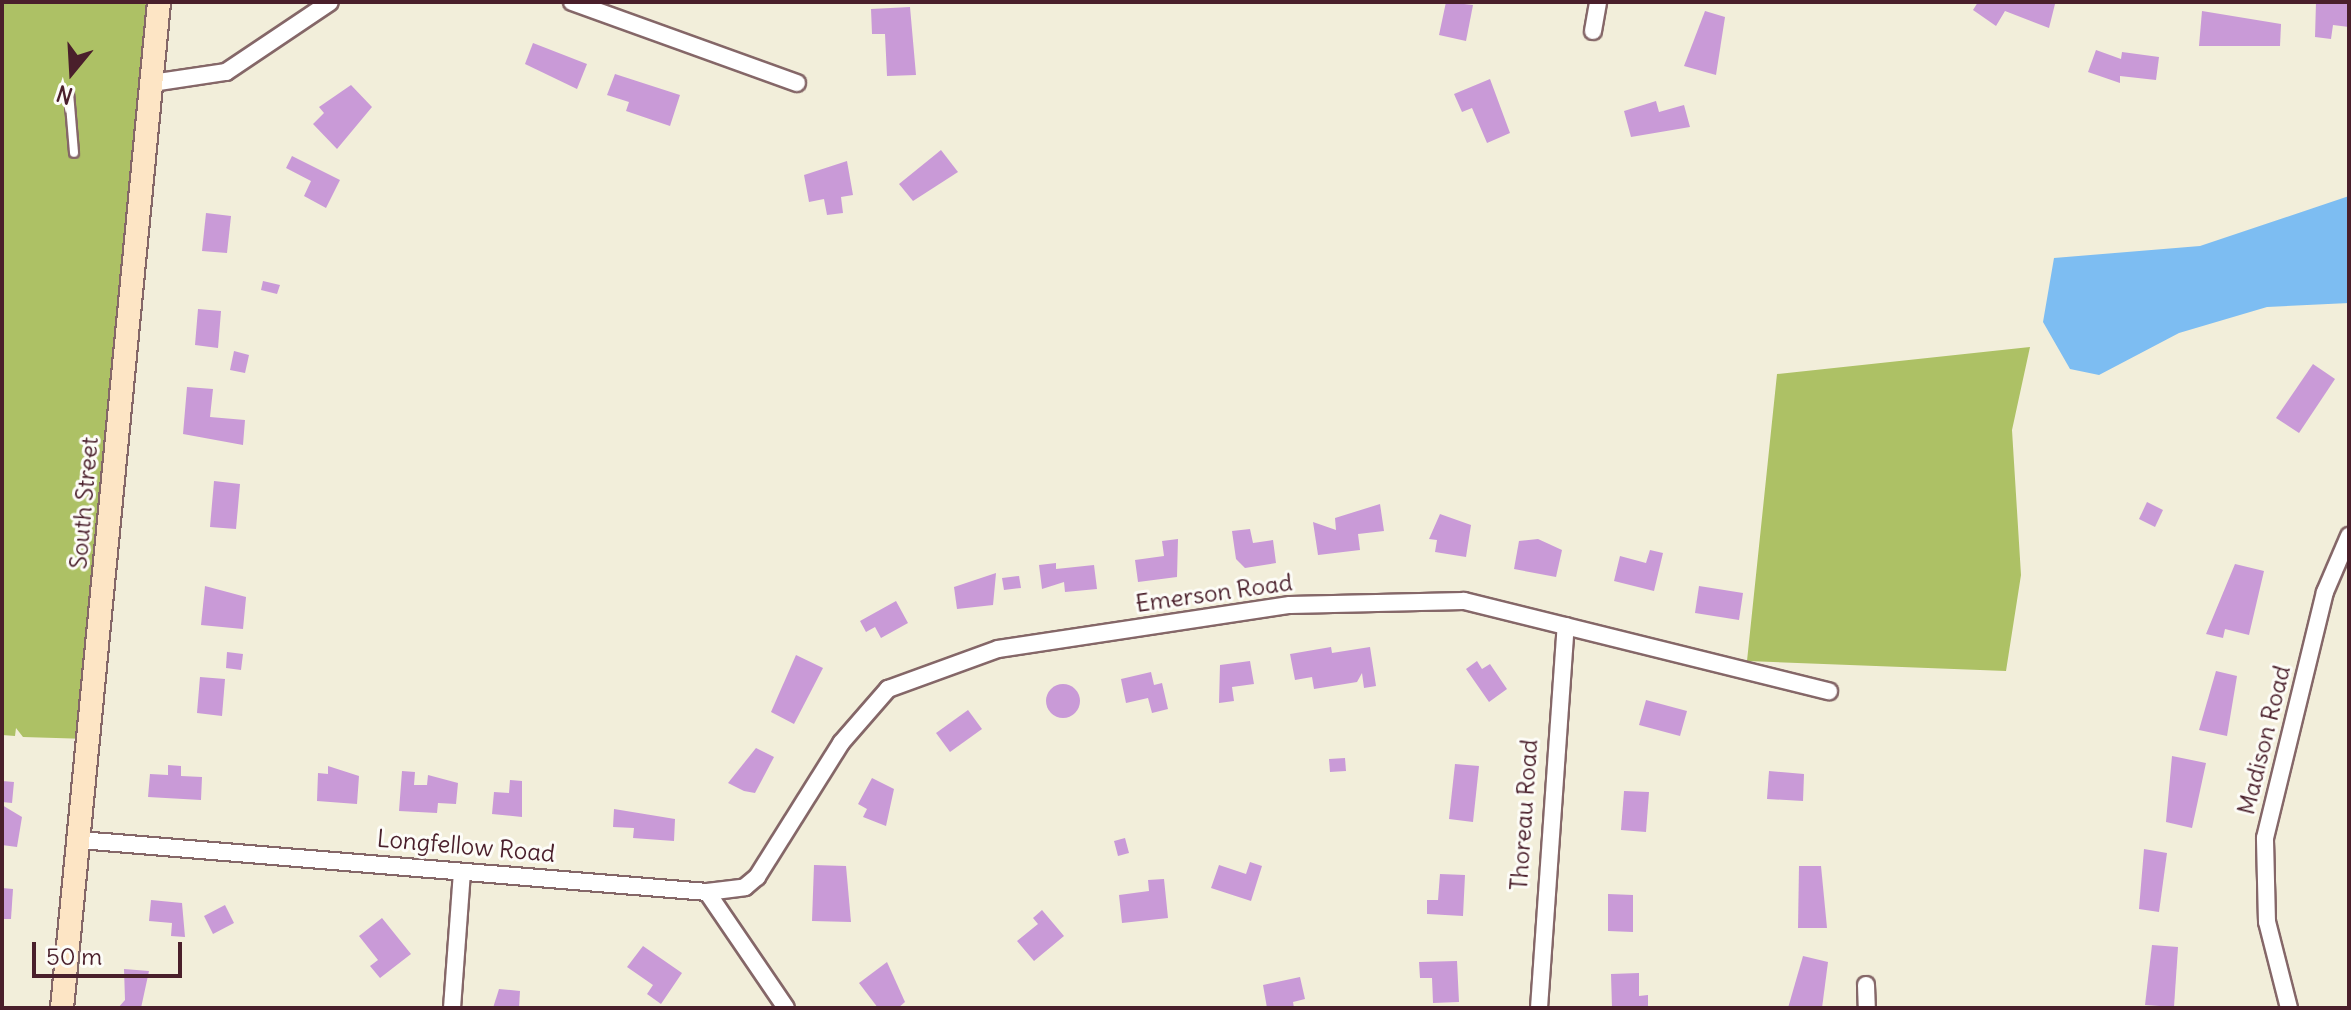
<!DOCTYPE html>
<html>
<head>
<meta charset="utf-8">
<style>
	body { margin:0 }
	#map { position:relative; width:2351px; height:1010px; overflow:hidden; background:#f2eeda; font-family:Delius,sans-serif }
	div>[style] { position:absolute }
	.green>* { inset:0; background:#adc165 }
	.water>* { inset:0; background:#7dbdf2 }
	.building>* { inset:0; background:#c99ad7 }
	.round { border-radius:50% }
	.roads { filter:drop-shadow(2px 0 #856768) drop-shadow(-2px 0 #856768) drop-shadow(0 2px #856768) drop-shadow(0 -2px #856768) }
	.lane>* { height:8px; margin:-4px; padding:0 4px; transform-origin:4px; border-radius:4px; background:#fff }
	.street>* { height:16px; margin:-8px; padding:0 8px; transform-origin:8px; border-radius:8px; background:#fff }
	.secondary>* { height:22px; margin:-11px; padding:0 11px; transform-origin:11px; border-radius:11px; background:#fde5c5 }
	span { translate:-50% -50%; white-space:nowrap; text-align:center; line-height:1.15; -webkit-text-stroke:6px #fdfcf7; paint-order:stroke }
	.street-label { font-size:24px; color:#4a1f2b }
	.frame { position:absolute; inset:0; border:4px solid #4a1f2b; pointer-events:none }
	.north { position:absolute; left:32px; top:32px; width:80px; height:80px; -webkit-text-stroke:6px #fdfcf7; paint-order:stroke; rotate:198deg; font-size:22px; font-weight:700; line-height:32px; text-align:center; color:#4a1f2b }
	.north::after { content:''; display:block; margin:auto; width:28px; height:36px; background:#4a1f2b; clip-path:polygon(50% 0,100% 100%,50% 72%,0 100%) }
	.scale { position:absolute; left:32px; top:942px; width:150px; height:36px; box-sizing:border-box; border:4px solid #4a1f2b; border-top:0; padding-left:10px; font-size:24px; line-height:28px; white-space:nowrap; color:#4a1f2b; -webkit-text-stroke:6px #fdfcf7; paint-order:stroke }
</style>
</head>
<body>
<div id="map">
	<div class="green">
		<i style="clip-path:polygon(2px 2px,155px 2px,89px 739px,23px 737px,16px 728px,15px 736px,2px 735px)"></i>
		<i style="clip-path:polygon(2030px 347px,2012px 430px,2021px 575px,2006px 671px,1747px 661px,1777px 374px)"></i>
	</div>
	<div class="water">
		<i style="clip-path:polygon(2349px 196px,2349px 303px,2267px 307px,2179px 333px,2099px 375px,2070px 369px,2043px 322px,2054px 258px,2200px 246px)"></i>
	</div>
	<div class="building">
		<i style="clip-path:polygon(1446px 2px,1473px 5px,1466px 41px,1439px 35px)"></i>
		<i style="clip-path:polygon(1978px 2px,2049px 2px,2055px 4px,2049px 28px,2005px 11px,1996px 26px,1973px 10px)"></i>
		<i style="clip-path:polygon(2316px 2px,2349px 2px,2349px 27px,2333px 25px,2331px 39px,2315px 37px)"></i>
		<i style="clip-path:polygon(910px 7px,916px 75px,887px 76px,885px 34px,872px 34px,871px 9px)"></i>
		<i style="clip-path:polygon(1705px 11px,1725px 17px,1716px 75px,1684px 66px)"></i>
		<i style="clip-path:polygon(2202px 11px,2281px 24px,2280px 46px,2199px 46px)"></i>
		<i style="clip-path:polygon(533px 43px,587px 64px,577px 89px,525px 64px)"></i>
		<i style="clip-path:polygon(2096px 50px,2121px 59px,2122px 52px,2159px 57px,2156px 80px,2120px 76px,2120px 83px,2088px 72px)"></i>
		<i style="clip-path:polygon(615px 74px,680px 95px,670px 126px,626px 111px,629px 102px,607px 95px)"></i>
		<i style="clip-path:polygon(1490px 79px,1510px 133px,1487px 143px,1472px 108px,1462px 112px,1454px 94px)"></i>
		<i style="clip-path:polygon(351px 85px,372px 107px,337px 149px,313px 124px,324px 113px,319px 107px)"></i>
		<i style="clip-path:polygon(1656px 101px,1659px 112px,1684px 105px,1690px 127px,1631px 137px,1624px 111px)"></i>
		<i style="clip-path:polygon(941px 150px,958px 172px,913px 201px,899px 184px)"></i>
		<i style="clip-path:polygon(292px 156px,340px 180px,326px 208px,304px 196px,311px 181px,286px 168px)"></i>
		<i style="clip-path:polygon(847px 161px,853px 195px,841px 197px,843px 213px,827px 215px,824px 199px,809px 202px,804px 175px)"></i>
		<i style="clip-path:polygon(206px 213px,231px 216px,227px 253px,202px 251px)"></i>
		<i style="clip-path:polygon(263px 281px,280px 285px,277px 294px,261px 290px)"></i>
		<i style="clip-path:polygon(198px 309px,221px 311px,218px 348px,195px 345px)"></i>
		<i style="clip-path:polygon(234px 351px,249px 355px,245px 373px,230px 370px)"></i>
		<i style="clip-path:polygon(2313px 364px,2335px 379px,2299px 433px,2276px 418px)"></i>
		<i style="clip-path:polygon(187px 387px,213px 389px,210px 417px,245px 420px,243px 445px,183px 434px)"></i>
		<i style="clip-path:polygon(214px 481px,240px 484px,236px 529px,210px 527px)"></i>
		<i style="clip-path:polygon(2147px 502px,2163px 510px,2155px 527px,2139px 519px)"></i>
		<i style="clip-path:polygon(1380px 504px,1384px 531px,1358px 534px,1360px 550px,1318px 555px,1313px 522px,1336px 530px,1335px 518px)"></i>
		<i style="clip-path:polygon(1440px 514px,1471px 525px,1466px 557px,1435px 552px,1437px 540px,1429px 539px)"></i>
		<i style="clip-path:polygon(1250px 529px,1253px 543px,1273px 540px,1276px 563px,1245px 568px,1236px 559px,1232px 531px)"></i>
		<i style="clip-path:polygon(1178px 539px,1177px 577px,1138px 582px,1135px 560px,1164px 556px,1162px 541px)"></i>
		<i style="clip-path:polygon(1538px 539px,1562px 550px,1556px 577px,1514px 569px,1519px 541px)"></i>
		<i style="clip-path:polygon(1650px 550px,1663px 553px,1654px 591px,1614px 581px,1620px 556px,1646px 563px)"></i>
		<i style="clip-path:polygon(1056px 563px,1056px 569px,1094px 565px,1097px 589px,1065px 592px,1064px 582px,1042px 589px,1039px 565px)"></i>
		<i style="clip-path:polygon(2235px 564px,2264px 571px,2249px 635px,2225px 629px,2223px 638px,2206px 634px)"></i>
		<i style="clip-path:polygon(996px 573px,993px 605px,957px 609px,954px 587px)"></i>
		<i style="clip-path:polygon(1019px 576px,1021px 588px,1004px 590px,1002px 578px)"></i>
		<i style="clip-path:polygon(205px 586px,246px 597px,243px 629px,201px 625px)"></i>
		<i style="clip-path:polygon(1699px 586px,1743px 593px,1739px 620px,1695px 613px)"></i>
		<i style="clip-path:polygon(896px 601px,908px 623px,881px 638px,875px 627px,866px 632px,860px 621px)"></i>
		<i style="clip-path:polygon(1331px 647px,1332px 653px,1370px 647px,1376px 686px,1364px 688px,1362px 673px,1357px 682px,1314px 689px,1312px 677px,1295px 680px,1290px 654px)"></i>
		<i style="clip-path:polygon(227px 652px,243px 654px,241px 670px,226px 668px)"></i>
		<i style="clip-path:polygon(796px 655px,823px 668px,794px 724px,771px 712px)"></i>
		<i style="clip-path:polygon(1250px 661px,1254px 684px,1232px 687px,1234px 701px,1219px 703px,1220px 665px)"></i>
		<i style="clip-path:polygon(1477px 661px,1482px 669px,1490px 664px,1507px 689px,1489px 702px,1466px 669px)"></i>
		<i style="clip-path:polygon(2216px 671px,2237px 676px,2227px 736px,2199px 730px)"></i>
		<i style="clip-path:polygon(1151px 672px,1154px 685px,1162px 683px,1168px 709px,1152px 713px,1148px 698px,1126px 703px,1121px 679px)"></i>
		<i style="clip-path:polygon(200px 677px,225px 679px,222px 716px,197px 713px)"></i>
		<i class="round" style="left:1046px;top:684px;width:34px;height:34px"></i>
		<i style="clip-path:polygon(1646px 700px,1687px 711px,1680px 736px,1639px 725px)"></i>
		<i style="clip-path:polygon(968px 710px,982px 729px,950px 752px,936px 733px)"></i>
		<i style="clip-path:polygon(756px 748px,774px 757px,755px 793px,744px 791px,728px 783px)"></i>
		<i style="clip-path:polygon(2172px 756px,2206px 763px,2192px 828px,2166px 822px)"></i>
		<i style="clip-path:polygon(1345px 758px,1346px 771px,1330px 772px,1329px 759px)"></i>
		<i style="clip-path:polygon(1455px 764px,1479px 766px,1473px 822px,1449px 819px)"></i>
		<i style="clip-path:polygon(168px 765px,181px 766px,181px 776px,202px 777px,201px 800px,148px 797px,150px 774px,168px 775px)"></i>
		<i style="clip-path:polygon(328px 766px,359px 776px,357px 804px,317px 801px,318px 773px,328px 774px)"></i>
		<i style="clip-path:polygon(402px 771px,415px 772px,414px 785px,427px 785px,428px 775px,458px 783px,456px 804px,438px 803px,437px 813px,399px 811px)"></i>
		<i style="clip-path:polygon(1769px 771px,1804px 774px,1803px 801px,1767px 799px)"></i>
		<i style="clip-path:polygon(872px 778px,894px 789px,886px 826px,863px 817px,867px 809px,858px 804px)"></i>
		<i style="clip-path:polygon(510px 780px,522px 781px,522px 817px,492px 814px,494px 792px,509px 793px)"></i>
		<i style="clip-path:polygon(2px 781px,14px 782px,12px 803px,2px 802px)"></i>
		<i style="clip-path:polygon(1624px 791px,1649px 792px,1646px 832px,1621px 830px)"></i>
		<i style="clip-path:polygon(2px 805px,22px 817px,17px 847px,2px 845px)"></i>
		<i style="clip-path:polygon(614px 809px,675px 819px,674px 841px,633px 838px,634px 828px,613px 827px)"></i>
		<i style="clip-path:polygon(1125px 838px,1129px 853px,1118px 856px,1114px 841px)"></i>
		<i style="clip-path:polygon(2144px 849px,2167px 853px,2159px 912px,2139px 909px)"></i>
		<i style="clip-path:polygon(1250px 862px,1262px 866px,1251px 901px,1211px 888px,1219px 865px,1246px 874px)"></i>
		<i style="clip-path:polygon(814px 865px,846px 866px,851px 922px,812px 921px)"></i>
		<i style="clip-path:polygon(1799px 866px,1821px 866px,1827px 928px,1798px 928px)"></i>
		<i style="clip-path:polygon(1440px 874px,1465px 875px,1463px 916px,1427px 914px,1427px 900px,1438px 900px)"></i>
		<i style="clip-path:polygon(1164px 879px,1168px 918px,1122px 923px,1119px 895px,1149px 891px,1148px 880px)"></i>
		<i style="clip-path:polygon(2px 888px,13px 889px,11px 919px,2px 919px)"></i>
		<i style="clip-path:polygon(1608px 894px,1633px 895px,1633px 932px,1608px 931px)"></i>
		<i style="clip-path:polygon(151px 900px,182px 903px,185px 937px,171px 936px,172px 923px,149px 921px)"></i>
		<i style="clip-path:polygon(225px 905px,234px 923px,213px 934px,204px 916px)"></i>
		<i style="clip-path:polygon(1042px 910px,1064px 936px,1034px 961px,1017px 941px,1038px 924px,1033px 918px)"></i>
		<i style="clip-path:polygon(382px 918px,411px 954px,380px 978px,370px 966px,378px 960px,359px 936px)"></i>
		<i style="clip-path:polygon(2152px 945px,2178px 947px,2174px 1007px,2145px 1005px)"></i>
		<i style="clip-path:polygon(643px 946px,682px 973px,661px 1004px,647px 994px,653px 985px,627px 967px)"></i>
		<i style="clip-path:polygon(1803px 956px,1828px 962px,1822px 1008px,1788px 1008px)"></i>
		<i style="clip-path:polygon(1457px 961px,1459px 1002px,1433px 1003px,1432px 978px,1420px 978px,1419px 962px)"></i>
		<i style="clip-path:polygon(887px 962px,905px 1002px,898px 1008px,878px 1008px,859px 983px)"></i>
		<i style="clip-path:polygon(124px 969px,149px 971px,141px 1008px,118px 1008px,125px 1000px)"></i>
		<i style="clip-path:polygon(1639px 973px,1639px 996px,1648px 995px,1648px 1008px,1612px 1008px,1611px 974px)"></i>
		<i style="clip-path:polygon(1300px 977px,1305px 999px,1293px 1002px,1294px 1008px,1267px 1008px,1263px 985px)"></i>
		<i style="clip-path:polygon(499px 989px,520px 991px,519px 1008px,493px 1008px)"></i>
	</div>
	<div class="roads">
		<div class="lane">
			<i style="left:69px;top:93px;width:60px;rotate:85.2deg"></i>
		</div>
		<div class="street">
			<i style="left:572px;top:2px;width:239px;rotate:19.8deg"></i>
			<i style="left:1593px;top:31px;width:29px;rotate:-80deg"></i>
			<i style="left:152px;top:83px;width:75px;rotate:-8.5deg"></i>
			<i style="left:226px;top:72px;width:125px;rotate:-33.9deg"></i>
			<i style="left:80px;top:840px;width:629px;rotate:4.74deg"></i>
			<i style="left:707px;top:892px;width:140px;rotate:55.7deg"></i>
			<i style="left:707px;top:892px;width:38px;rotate:-7deg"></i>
			<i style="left:745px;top:887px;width:16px;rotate:-40deg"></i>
			<i style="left:757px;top:877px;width:158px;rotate:-57.9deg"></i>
			<i style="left:841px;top:743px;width:72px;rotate:-49deg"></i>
			<i style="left:888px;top:689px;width:117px;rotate:-20deg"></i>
			<i style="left:998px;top:649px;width:295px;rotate:-8.6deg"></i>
			<i style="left:1290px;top:605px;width:174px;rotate:-1.3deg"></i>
			<i style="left:1464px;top:601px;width:376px;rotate:13.9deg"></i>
			<i style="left:1866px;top:985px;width:23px;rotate:88deg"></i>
			<i style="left:452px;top:1008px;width:135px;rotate:-85.8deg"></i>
			<i style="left:1539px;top:1008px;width:383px;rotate:-86deg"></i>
			<i style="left:2289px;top:1008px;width:89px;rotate:-104.3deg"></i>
			<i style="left:2267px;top:922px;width:84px;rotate:-91.4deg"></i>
			<i style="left:2265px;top:838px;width:253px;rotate:-76.3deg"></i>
			<i style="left:2325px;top:592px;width:61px;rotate:-66.8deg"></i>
		</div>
		<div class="secondary">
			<i style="left:62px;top:1008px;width:1011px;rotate:-84.49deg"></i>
		</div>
	</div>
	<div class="street-label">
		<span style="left:84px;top:503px;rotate:-85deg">South Street</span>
		<span style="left:1214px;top:593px;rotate:-8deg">Emerson Road</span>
		<span style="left:2264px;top:740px;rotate:-76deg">Madison Road</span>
		<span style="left:1524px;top:815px;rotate:-86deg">Thoreau Road</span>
		<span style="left:466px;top:846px;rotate:5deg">Longfellow Road</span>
	</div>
	<div class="frame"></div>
	<div class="north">N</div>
	<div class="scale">50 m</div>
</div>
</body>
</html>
